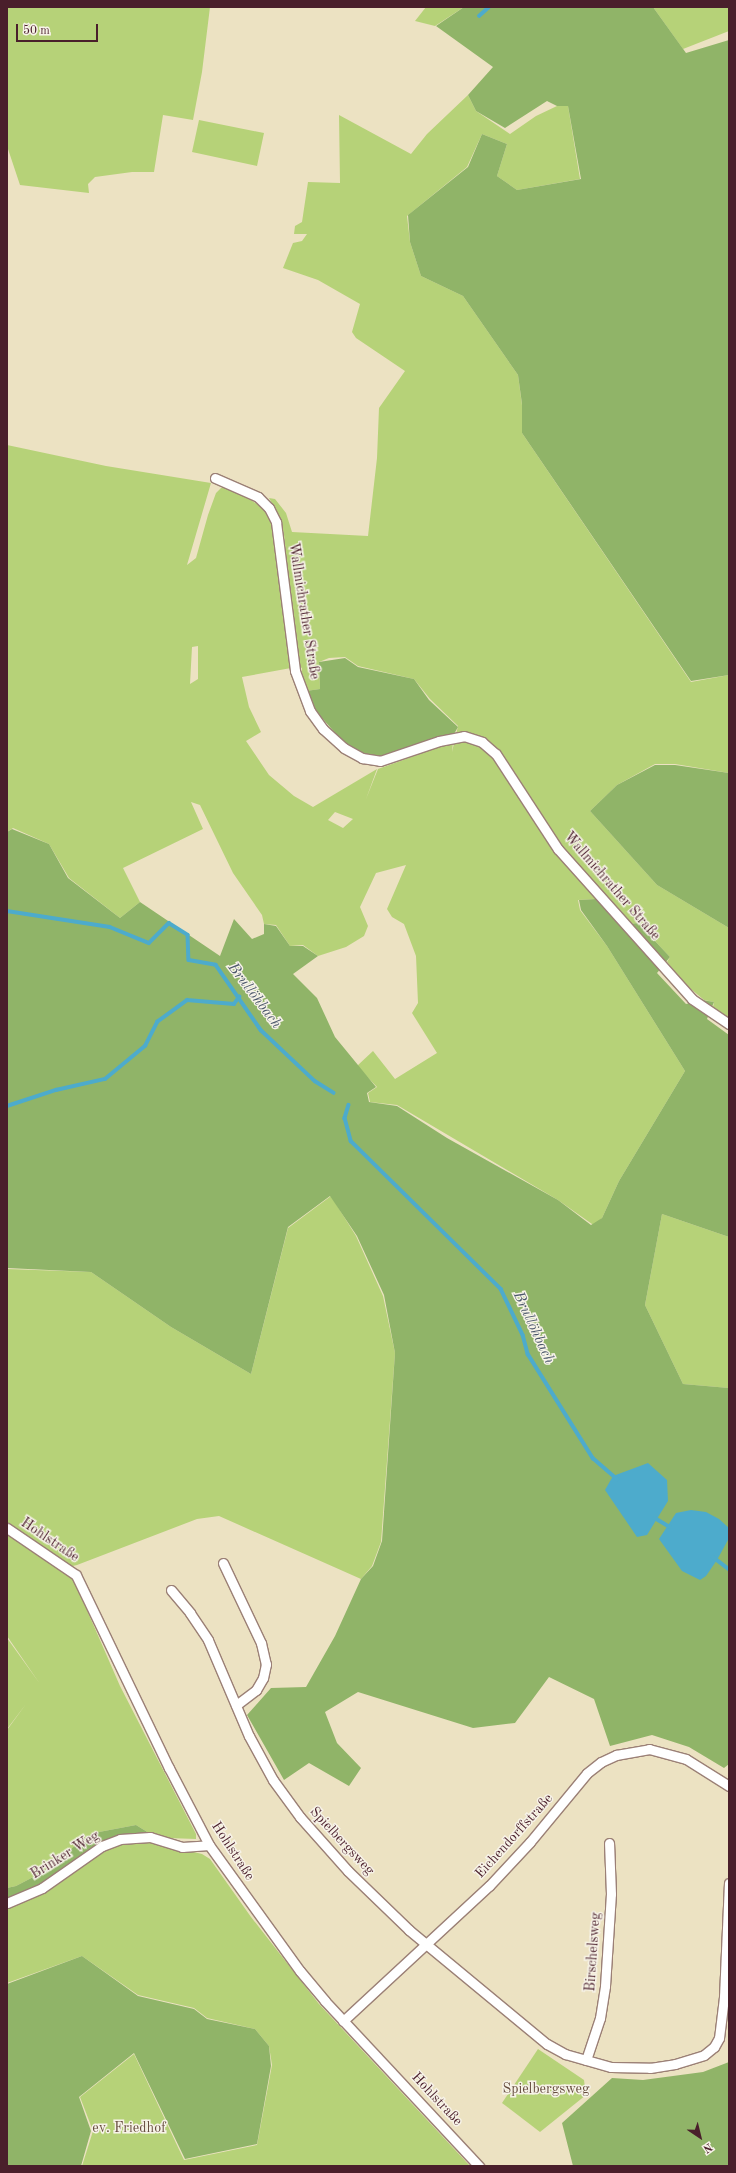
<!DOCTYPE html>
<html>
<head>
<meta charset="utf-8">
<style>
	body { margin:0 }
	#map { position:relative; width:736px; height:2173px; overflow:hidden; background:#ece2c2; font-family:"Old Standard TT",serif }
	div>[style] { position:absolute }
	.green>* { inset:0; background:#b6d278 }
	.forest>* { inset:0; background:#90b468 }
	.water>* { inset:0; background:#4dabcc }
	.stream>* { height:3.5px; margin:-1.75px; padding:0 1.75px; transform-origin:1.75px; border-radius:1.75px; background:#4dabcc }
	.roads { filter:drop-shadow(1px 0 #9b8076) drop-shadow(-1px 0 #9b8076) drop-shadow(0 1px #9b8076) drop-shadow(0 -1px #9b8076) }
	.street>* { height:9px; margin:-4.5px; padding:0 4.5px; transform-origin:4.5px; border-radius:4.5px; background:#fff }
	span { translate:-50% -50%; white-space:nowrap; text-align:center; line-height:1.15; -webkit-text-stroke:3px #f7f3e8; paint-order:stroke }
	.street-label { font-size:14px; color:#4a1f2b }
	.park-label { font-size:14px; color:#654c3e }
	.water-label { font-size:15px; color:#4b576b; font-style:italic }
	.frame { position:absolute; inset:0; border:8px solid #4a1f2b; pointer-events:none }
	.north { position:absolute; left:680px; top:2117px; width:40px; height:40px; -webkit-text-stroke:3px #f7f3e8; paint-order:stroke; rotate:145deg; font-size:11px; font-weight:700; line-height:16px; text-align:center; color:#4a1f2b }
	.north::after { content:''; display:block; margin:auto; width:14px; height:18px; background:#4a1f2b; clip-path:polygon(50% 0,100% 100%,50% 72%,0 100%) }
	.scale { position:absolute; left:16px; top:24px; width:82px; height:18px; box-sizing:border-box; border:2px solid #4a1f2b; border-top:0; padding-left:5px; font-size:12px; line-height:14px; white-space:nowrap; color:#4a1f2b; -webkit-text-stroke:3px #f7f3e8; paint-order:stroke }
</style>
</head>
<body>
<div id="map">
	<div class="green">
		<i style="clip-path:polygon(7px 7px,210px 7px,202px 72px,193px 120px,163px 115px,154px 172px,132px 172px,95px 177px,88px 184px,89px 193px,20px 185px,7px 146px)"></i>
		<i style="clip-path:polygon(426px 7px,464px 7px,435px 26px,415px 21px)"></i>
		<i style="clip-path:polygon(653px 7px,729px 7px,729px 31px,683px 49px)"></i>
		<i style="clip-path:polygon(evenodd,468px 95px,476px 111px,510px 134px,536px 116px,557px 106px,568px 106px,580px 179px,517px 190px,497px 176px,507px 144px,482px 134px,467px 167px,407px 216px,410px 242px,421px 276px,463px 296px,518px 375px,522px 405px,522px 433px,691px 682px,729px 675px,729px 773px,675px 764px,655px 764px,617px 785px,590px 811px,657px 885px,729px 928px,729px 1019px,713px 1007px,714px 1002px,704px 1000px,685px 984px,667px 962px,670px 957px,638px 923px,620px 925px,596px 899px,578px 900px,580px 910px,607px 946px,685px 1071px,619px 1181px,602px 1218px,596px 1224px,592px 1224px,558px 1200px,397px 1105px,370px 1102px,368px 1093px,377px 1087px,357px 1066px,373px 1051px,395px 1079px,437px 1053px,412px 1013px,418px 1003px,416px 956px,404px 924px,392px 917px,387px 909px,406px 865px,376px 873px,360px 907px,368px 926px,364px 936px,346px 947px,318px 956px,303px 945px,290px 946px,276px 925px,264px 924px,262px 915px,233px 873px,200px 805px,191px 802px,203px 829px,123px 868px,140px 902px,120px 918px,69px 878px,49px 844px,13px 828px,7px 832px,7px 445px,106px 466px,211px 483px,187px 565px,196px 558px,208px 515px,216px 493px,221px 488px,226px 487px,241px 493px,264px 509px,273px 524px,291px 668px,242px 677px,249px 707px,261px 732px,246px 741px,269px 775px,294px 796px,313px 807px,377px 769px,366px 799px,378px 769px,453px 742px,452px 752px,458px 726px,430px 699px,414px 679px,358px 666px,345px 657px,329px 658px,319px 662px,320px 689px,306px 691px,301px 678px,302px 668px,298px 666px,284px 535px,281px 520px,269px 498px,275px 499px,286px 513px,292px 532px,368px 536px,377px 458px,379px 408px,405px 371px,356px 338px,352px 332px,360px 304px,318px 280px,283px 268px,293px 243px,302px 241px,307px 234px,294px 234px,295px 226px,302px 222px,308px 182px,340px 183px,339px 115px,411px 154px,427px 134px,468px 95px,198px 646px,198px 679px,190px 684px,192px 647px,198px 646px,468px 95px,335px 812px,353px 819px,343px 828px,328px 820px,335px 812px)"></i>
		<i style="clip-path:polygon(199px 120px,264px 133px,257px 166px,192px 152px)"></i>
		<i style="clip-path:polygon(331px 1196px,356px 1236px,383px 1296px,395px 1353px,381px 1542px,372px 1566px,361px 1579px,219px 1516px,197px 1519px,77px 1565px,60px 1569px,73px 1578px,120px 1686px,196px 1834px,196px 1839px,168px 1838px,149px 1833px,136px 1825px,99px 1832px,39px 1874px,16px 1886px,7px 1888px,7px 1730px,26px 1704px,7px 1729px,7px 1638px,40px 1684px,7px 1636px,7px 1269px,91px 1272px,171px 1327px,251px 1374px,288px 1228px)"></i>
		<i style="clip-path:polygon(662px 1214px,729px 1237px,729px 1388px,683px 1384px,645px 1305px)"></i>
		<i style="clip-path:polygon(147px 1841px,202px 1854px,210px 1859px,251px 1917px,319px 2004px,470px 2166px,82px 2166px,93px 2131px,80px 2097px,134px 2054px,184px 2160px,257px 2145px,272px 2065px,269px 2046px,255px 2029px,207px 2018px,194px 2008px,138px 1995px,82px 1956px,7px 1983px,7px 1906px,44px 1890px,120px 1842px)"></i>
		<i style="clip-path:polygon(538px 2049px,584px 2080px,586px 2095px,540px 2132px,502px 2103px)"></i>
	</div>
	<div class="forest">
		<i style="clip-path:polygon(464px 7px,653px 7px,686px 53px,729px 40px,729px 675px,691px 681px,522px 433px,522px 404px,518px 375px,463px 296px,421px 276px,410px 242px,408px 215px,468px 167px,482px 134px,507px 144px,497px 176px,517px 190px,581px 179px,568px 106px,557px 106px,547px 101px,505px 128px,476px 111px,468px 95px,493px 67px,436px 26px)"></i>
		<i style="clip-path:polygon(345px 658px,358px 667px,414px 679px,429px 700px,458px 727px,454px 734px,379px 758px,364px 754px,345px 744px,314px 709px,306px 691px,320px 689px,319px 662px)"></i>
		<i style="clip-path:polygon(655px 765px,675px 765px,729px 773px,729px 928px,657px 885px,590px 811px,617px 785px)"></i>
		<i style="clip-path:polygon(12px 829px,49px 844px,68px 878px,120px 918px,140px 902px,220px 956px,234px 919px,252px 939px,264px 934px,264px 924px,276px 926px,290px 946px,303px 946px,318px 956px,293px 974px,317px 998px,335px 1037px,376px 1087px,367px 1093px,369px 1102px,397px 1106px,447px 1138px,558px 1200px,591px 1225px,602px 1218px,619px 1181px,685px 1071px,607px 946px,581px 910px,579px 900px,596px 899px,620px 925px,638px 923px,670px 957px,657px 973px,686px 1004px,702px 1000px,714px 1002px,707px 1019px,729px 1035px,729px 1237px,662px 1214px,645px 1305px,683px 1384px,729px 1388px,729px 1764px,724px 1768px,689px 1747px,652px 1735px,610px 1746px,594px 1699px,549px 1677px,515px 1723px,473px 1728px,358px 1692px,325px 1712px,337px 1743px,361px 1768px,349px 1786px,309px 1763px,284px 1780px,247px 1715px,271px 1688px,306px 1687px,335px 1636px,361px 1579px,373px 1566px,382px 1541px,395px 1353px,384px 1295px,357px 1236px,330px 1196px,288px 1227px,251px 1374px,171px 1327px,91px 1272px,7px 1268px,7px 832px)"></i>
		<i style="clip-path:polygon(136px 1825px,149px 1833px,119px 1836px,42px 1884px,7px 1899px,7px 1888px,16px 1886px,39px 1874px,84px 1839px,99px 1832px)"></i>
		<i style="clip-path:polygon(82px 1956px,138px 1996px,194px 2009px,207px 2019px,255px 2029px,269px 2046px,271px 2066px,257px 2144px,185px 2159px,134px 2053px,79px 2097px,91px 2131px,81px 2166px,7px 2166px,7px 1984px)"></i>
		<i style="clip-path:polygon(729px 2062px,729px 2166px,573px 2166px,562px 2123px,612px 2078px,643px 2080px,703px 2072px)"></i>
	</div>
	<div class="water">
		<i style="clip-path:polygon(648px 1463px,667px 1480px,668px 1501px,647px 1535px,637px 1537px,605px 1490px,613px 1476px)"></i>
		<i style="clip-path:polygon(691px 1510px,706px 1512px,719px 1519px,729px 1528px,729px 1538px,717px 1560px,706px 1576px,700px 1580px,682px 1571px,659px 1539px,676px 1513px)"></i>
	</div>
	<div class="stream">
		<i style="left:479px;top:16px;width:13px;rotate:-42deg"></i>
		<i style="left:7px;top:911px;width:104px;rotate:8.8deg"></i>
		<i style="left:110px;top:927px;width:42px;rotate:22.3deg"></i>
		<i style="left:149px;top:943px;width:28px;rotate:-45deg"></i>
		<i style="left:169px;top:923px;width:22px;rotate:32deg"></i>
		<i style="left:188px;top:935px;width:25px;rotate:88deg"></i>
		<i style="left:189px;top:960px;width:27px;rotate:10deg"></i>
		<i style="left:216px;top:965px;width:79px;rotate:55.3deg"></i>
		<i style="left:261px;top:1030px;width:74px;rotate:43.4deg"></i>
		<i style="left:315px;top:1081px;width:22px;rotate:32deg"></i>
		<i style="left:349px;top:1105px;width:14px;rotate:107deg"></i>
		<i style="left:345px;top:1118px;width:24px;rotate:75deg"></i>
		<i style="left:351px;top:1141px;width:211px;rotate:44.6deg"></i>
		<i style="left:501px;top:1289px;width:51px;rotate:64.4deg"></i>
		<i style="left:523px;top:1335px;width:20px;rotate:75deg"></i>
		<i style="left:528px;top:1354px;width:123px;rotate:58deg"></i>
		<i style="left:593px;top:1458px;width:32px;rotate:41deg"></i>
		<i style="left:7px;top:1106px;width:52px;rotate:-18.1deg"></i>
		<i style="left:56px;top:1090px;width:50px;rotate:-12.7deg"></i>
		<i style="left:105px;top:1079px;width:52px;rotate:-39.5deg"></i>
		<i style="left:145px;top:1046px;width:27px;rotate:-63deg"></i>
		<i style="left:157px;top:1022px;width:37px;rotate:-36deg"></i>
		<i style="left:187px;top:1000px;width:47px;rotate:4.9deg"></i>
		<i style="left:234px;top:1004px;width:9px;rotate:-54deg"></i>
		<i style="left:655px;top:1518px;width:17px;rotate:31deg"></i>
		<i style="left:713px;top:1557px;width:20px;rotate:37deg"></i>
	</div>
	<div class="roads">
		<div class="street">
			<i style="left:215px;top:478px;width:47px;rotate:23.8deg"></i>
			<i style="left:258px;top:497px;width:16px;rotate:45deg"></i>
			<i style="left:269px;top:508px;width:16px;rotate:63deg"></i>
			<i style="left:276px;top:522px;width:150px;rotate:82.7deg"></i>
			<i style="left:295px;top:671px;width:43px;rotate:69.4deg"></i>
			<i style="left:310px;top:711px;width:22px;rotate:54deg"></i>
			<i style="left:323px;top:729px;width:28px;rotate:42deg"></i>
			<i style="left:344px;top:748px;width:21px;rotate:29deg"></i>
			<i style="left:362px;top:758px;width:18px;rotate:9deg"></i>
			<i style="left:380px;top:761px;width:62px;rotate:-18.7deg"></i>
			<i style="left:439px;top:741px;width:25px;rotate:-11deg"></i>
			<i style="left:464px;top:736px;width:19px;rotate:18deg"></i>
			<i style="left:482px;top:742px;width:18px;rotate:41deg"></i>
			<i style="left:496px;top:754px;width:113px;rotate:56.9deg"></i>
			<i style="left:558px;top:849px;width:201px;rotate:48.2deg"></i>
			<i style="left:692px;top:999px;width:45px;rotate:34deg"></i>
			<i style="left:7px;top:1528px;width:83px;rotate:34.3deg"></i>
			<i style="left:76px;top:1575px;width:214px;rotate:64.3deg"></i>
			<i style="left:169px;top:1768px;width:87px;rotate:62.5deg"></i>
			<i style="left:209px;top:1845px;width:155px;rotate:54.2deg"></i>
			<i style="left:300px;top:1971px;width:39px;rotate:50deg"></i>
			<i style="left:325px;top:2001px;width:226px;rotate:47deg"></i>
			<i style="left:223px;top:1563px;width:89px;rotate:64.6deg"></i>
			<i style="left:261px;top:1643px;width:22px;rotate:77deg"></i>
			<i style="left:266px;top:1664px;width:14px;rotate:102deg"></i>
			<i style="left:263px;top:1678px;width:14px;rotate:120deg"></i>
			<i style="left:256px;top:1690px;width:25px;rotate:143deg"></i>
			<i style="left:171px;top:1590px;width:30px;rotate:50deg"></i>
			<i style="left:190px;top:1613px;width:32px;rotate:56deg"></i>
			<i style="left:208px;top:1640px;width:104px;rotate:66.9deg"></i>
			<i style="left:249px;top:1736px;width:50px;rotate:61.4deg"></i>
			<i style="left:273px;top:1780px;width:46px;rotate:53.9deg"></i>
			<i style="left:300px;top:1817px;width:72px;rotate:48.4deg"></i>
			<i style="left:348px;top:1871px;width:85px;rotate:44deg"></i>
			<i style="left:409px;top:1930px;width:179px;rotate:39.6deg"></i>
			<i style="left:547px;top:2044px;width:21px;rotate:29deg"></i>
			<i style="left:565px;top:2054px;width:48px;rotate:15.8deg"></i>
			<i style="left:611px;top:2067px;width:39px;rotate:1deg"></i>
			<i style="left:650px;top:2068px;width:25px;rotate:-9deg"></i>
			<i style="left:675px;top:2064px;width:30px;rotate:-17deg"></i>
			<i style="left:704px;top:2055px;width:13px;rotate:-39deg"></i>
			<i style="left:714px;top:2047px;width:10px;rotate:-61deg"></i>
			<i style="left:719px;top:2038px;width:41px;rotate:-83deg"></i>
			<i style="left:724px;top:1997px;width:114px;rotate:-87.5deg"></i>
			<i style="left:7px;top:1903px;width:38px;rotate:-23deg"></i>
			<i style="left:42px;top:1888px;width:73px;rotate:-35deg"></i>
			<i style="left:102px;top:1846px;width:19px;rotate:-21deg"></i>
			<i style="left:120px;top:1839px;width:30px;rotate:-4deg"></i>
			<i style="left:150px;top:1837px;width:34px;rotate:17deg"></i>
			<i style="left:182px;top:1847px;width:27px;rotate:-4deg"></i>
			<i style="left:343px;top:2021px;width:199px;rotate:-42.8deg"></i>
			<i style="left:489px;top:1886px;width:60px;rotate:-47deg"></i>
			<i style="left:530px;top:1842px;width:89px;rotate:-50.4deg"></i>
			<i style="left:587px;top:1773px;width:18px;rotate:-38deg"></i>
			<i style="left:601px;top:1762px;width:17px;rotate:-25deg"></i>
			<i style="left:616px;top:1755px;width:34px;rotate:-10deg"></i>
			<i style="left:649px;top:1749px;width:38px;rotate:15deg"></i>
			<i style="left:686px;top:1759px;width:51px;rotate:32.1deg"></i>
			<i style="left:586px;top:2060px;width:44px;rotate:-71.6deg"></i>
			<i style="left:600px;top:2018px;width:32px;rotate:-81deg"></i>
			<i style="left:605px;top:1986px;width:92px;rotate:-86.3deg"></i>
			<i style="left:611px;top:1894px;width:51px;rotate:-92.2deg"></i>
		</div>
	</div>
	<div class="street-label">
		<span style="left:304px;top:611px;rotate:81deg">Wallmichrather Straße</span>
		<span style="left:612px;top:886px;rotate:49deg">Wallmichrather Straße</span>
		<span style="left:50px;top:1540px;rotate:34deg">Hohlstraße</span>
		<span style="left:514px;top:1836px;rotate:-48deg">Eichendorffstraße</span>
		<span style="left:342px;top:1841px;rotate:47deg">Spielbergsweg</span>
		<span style="left:233px;top:1851px;rotate:57deg">Hohlstraße</span>
		<span style="left:65px;top:1855px;rotate:-32deg">Brinker Weg</span>
		<span style="left:593px;top:1952px;rotate:-86deg">Birschelsweg</span>
		<span style="left:437px;top:2099px;rotate:47deg">Hohlstraße</span>
	</div>
	<div class="park-label">
		<span style="left:546px;top:2089px">Spielbergsweg</span>
		<span style="left:129px;top:2128px">ev. Friedhof</span>
	</div>
	<div class="water-label">
		<span style="left:254px;top:996px;rotate:53deg">Brullöhbach</span>
		<span style="left:533px;top:1328px;rotate:65deg">Brullöhbach</span>
	</div>
	<div class="frame"></div>
	<div class="north">N</div>
	<div class="scale">50 m</div>
</div>
</body>
</html>
